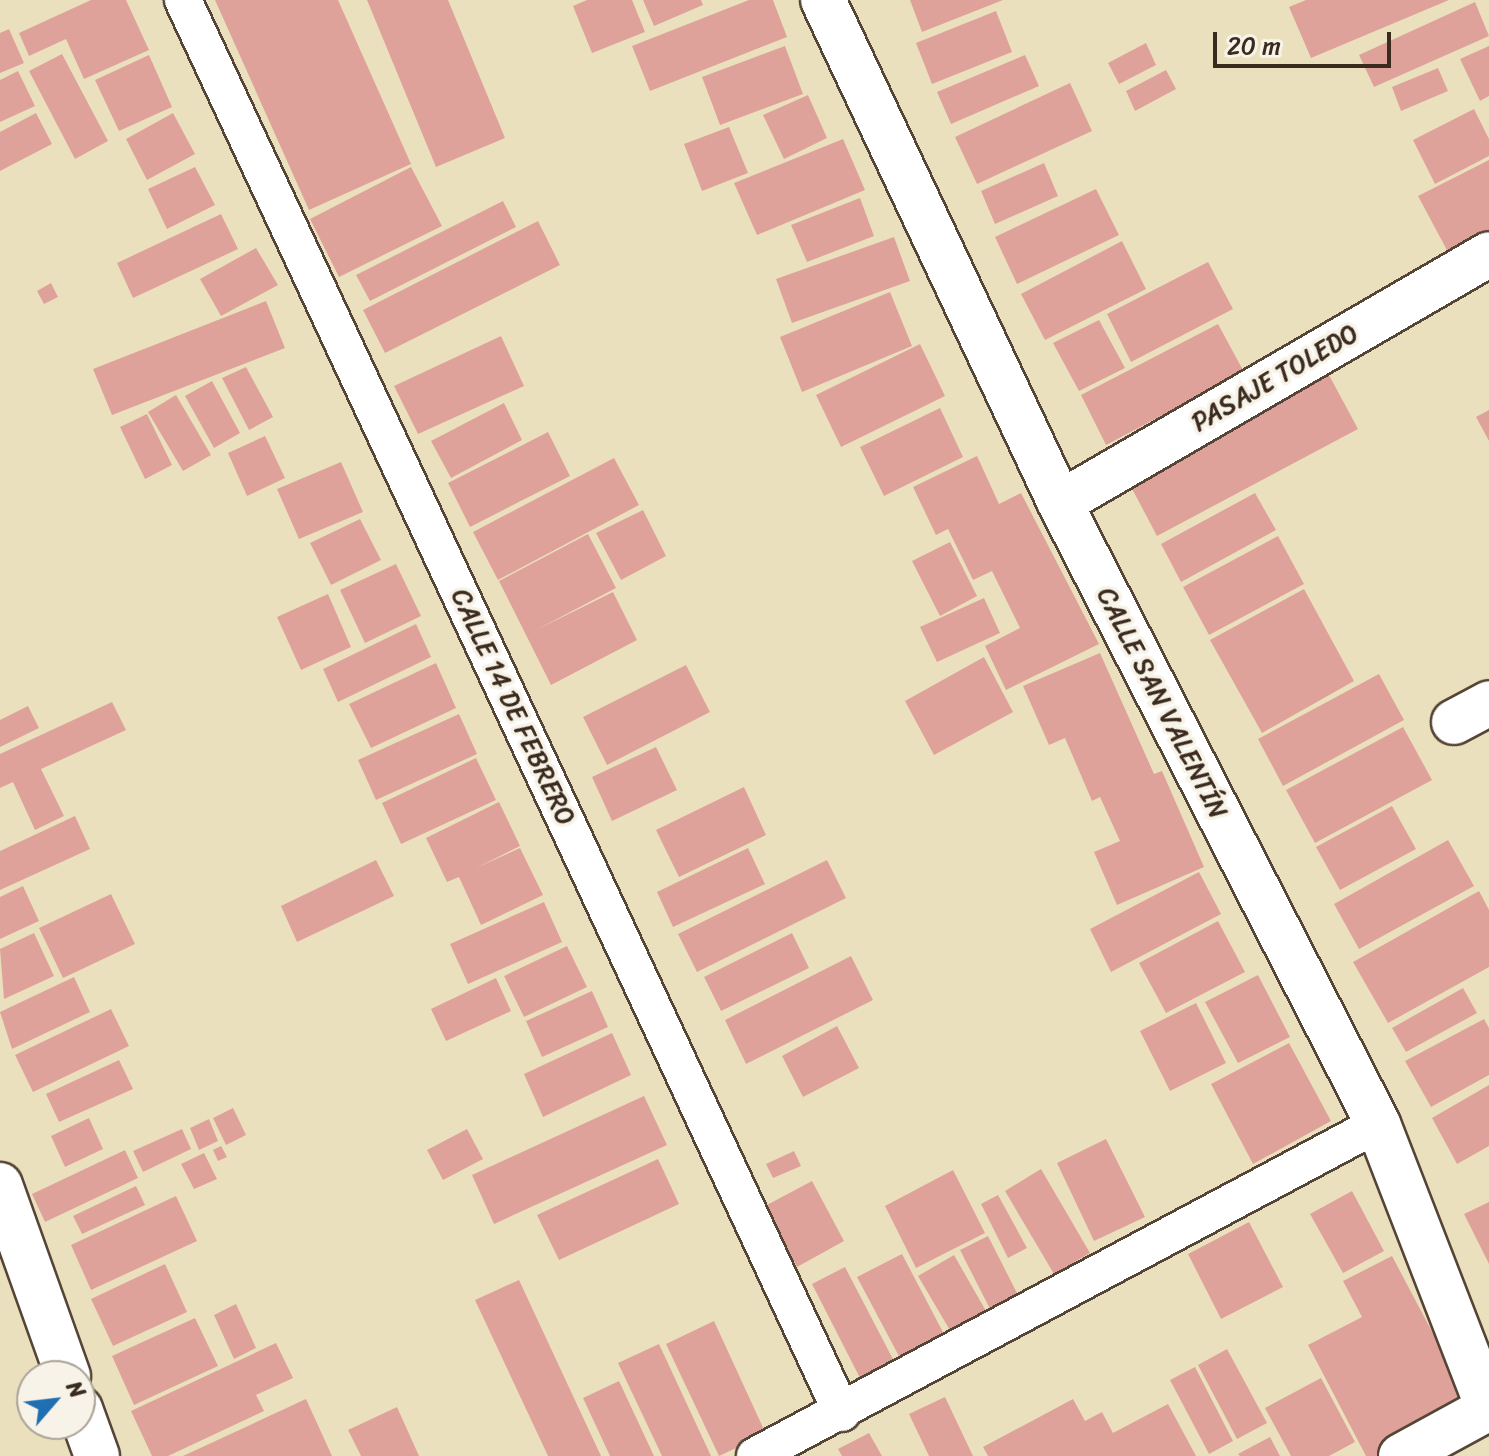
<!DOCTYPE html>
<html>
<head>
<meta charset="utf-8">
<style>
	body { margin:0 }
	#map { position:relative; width:1489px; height:1456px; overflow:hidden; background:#ebe0be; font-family:Sriracha,sans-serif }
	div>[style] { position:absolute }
	.building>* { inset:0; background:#dfa29a }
	.roads { filter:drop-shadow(2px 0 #554536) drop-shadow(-2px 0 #554536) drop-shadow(0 2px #554536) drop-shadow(0 -2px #554536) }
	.service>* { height:36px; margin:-18px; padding:0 18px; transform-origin:18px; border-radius:18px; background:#fff }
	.minor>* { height:44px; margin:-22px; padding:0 22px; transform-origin:22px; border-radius:22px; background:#fff }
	span { translate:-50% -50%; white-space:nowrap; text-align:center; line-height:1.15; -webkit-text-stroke:7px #f7f3e8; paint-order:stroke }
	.street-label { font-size:26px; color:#3b2a1e }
	.north { position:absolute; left:16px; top:1360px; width:80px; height:80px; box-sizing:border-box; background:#f7f3e8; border:2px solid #aca397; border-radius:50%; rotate:62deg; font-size:22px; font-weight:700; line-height:32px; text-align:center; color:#3b2a1e }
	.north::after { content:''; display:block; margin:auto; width:28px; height:36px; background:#1f6fb2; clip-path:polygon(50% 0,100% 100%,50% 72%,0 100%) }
	.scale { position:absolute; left:1213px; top:32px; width:178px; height:36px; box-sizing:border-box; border:4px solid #3b2a1e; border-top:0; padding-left:10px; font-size:24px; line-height:28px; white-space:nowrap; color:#3b2a1e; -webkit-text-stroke:6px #f7f3e8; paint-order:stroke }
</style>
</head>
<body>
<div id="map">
	<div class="building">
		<i style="clip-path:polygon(91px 0,126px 0,149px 50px,84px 79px,66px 39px,29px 56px,19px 33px)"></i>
		<i style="clip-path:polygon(215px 0,338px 0,411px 164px,309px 210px)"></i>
		<i style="clip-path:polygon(367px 0,448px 0,505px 138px,436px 167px)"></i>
		<i style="clip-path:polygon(587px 0,632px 0,645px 32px,592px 53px,573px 6px)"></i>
		<i style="clip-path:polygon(643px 0,701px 0,703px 5px,654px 26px)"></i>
		<i style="clip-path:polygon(749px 0,773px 0,787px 37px,650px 91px,632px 46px)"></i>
		<i style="clip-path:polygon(910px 0,1003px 0,922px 32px)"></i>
		<i style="clip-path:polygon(1306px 0,1449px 0,1311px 58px,1289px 7px)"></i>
		<i style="clip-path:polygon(1475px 2px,1489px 36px,1374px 87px,1359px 55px)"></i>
		<i style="clip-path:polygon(996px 11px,1012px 52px,932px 84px,916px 43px)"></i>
		<i style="clip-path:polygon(9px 29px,24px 63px,0 73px,0 33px)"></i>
		<i style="clip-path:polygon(1146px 43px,1156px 65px,1119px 84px,1108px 63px)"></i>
		<i style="clip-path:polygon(785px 46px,803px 94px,720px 125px,702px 77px)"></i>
		<i style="clip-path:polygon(1489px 46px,1489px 96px,1480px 101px,1460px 59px)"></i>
		<i style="clip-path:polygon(62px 54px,108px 141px,75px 159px,29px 71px)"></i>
		<i style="clip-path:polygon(149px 55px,172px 107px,119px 131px,95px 80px)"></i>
		<i style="clip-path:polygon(1025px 55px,1039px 86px,951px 124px,937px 92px)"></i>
		<i style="clip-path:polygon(1438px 68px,1448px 91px,1401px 111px,1392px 87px)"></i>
		<i style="clip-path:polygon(1166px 70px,1176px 89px,1135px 111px,1126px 91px)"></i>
		<i style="clip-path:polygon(18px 71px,35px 106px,0 122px,0 80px)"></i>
		<i style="clip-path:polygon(1070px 83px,1092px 131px,977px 184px,955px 137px)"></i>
		<i style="clip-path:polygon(808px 95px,827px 138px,784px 159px,763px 115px)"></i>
		<i style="clip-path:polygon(1474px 109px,1489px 139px,1489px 156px,1435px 184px,1413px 140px)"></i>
		<i style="clip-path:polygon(36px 113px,52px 144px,0 171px,0 132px)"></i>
		<i style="clip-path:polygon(173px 113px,195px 154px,147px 180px,126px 139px)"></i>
		<i style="clip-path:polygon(729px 127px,748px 173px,702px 191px,684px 144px)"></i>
		<i style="clip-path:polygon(843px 139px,865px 190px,757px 235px,734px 183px)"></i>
		<i style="clip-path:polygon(1489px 160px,1489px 230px,1448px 252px,1418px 196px)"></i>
		<i style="clip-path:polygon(1044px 163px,1058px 196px,995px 224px,981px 191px)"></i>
		<i style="clip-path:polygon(195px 167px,215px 205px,167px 229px,148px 189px)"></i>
		<i style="clip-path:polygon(411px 167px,442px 226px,339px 277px,310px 219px)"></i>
		<i style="clip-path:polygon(1096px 189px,1119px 235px,1017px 284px,995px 237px)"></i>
		<i style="clip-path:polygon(860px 198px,874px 236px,807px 262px,791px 225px)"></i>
		<i style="clip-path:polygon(503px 201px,516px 227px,370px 301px,356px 275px)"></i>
		<i style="clip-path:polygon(221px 214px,238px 249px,133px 298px,117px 263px)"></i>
		<i style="clip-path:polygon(538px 221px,560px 265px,385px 353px,363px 310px)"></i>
		<i style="clip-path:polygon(894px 237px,910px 281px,792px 323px,776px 279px)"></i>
		<i style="clip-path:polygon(1122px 241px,1146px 289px,1045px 340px,1021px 294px)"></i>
		<i style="clip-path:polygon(256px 248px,278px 285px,221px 316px,200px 279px)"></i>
		<i style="clip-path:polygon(1208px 262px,1233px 309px,1131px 362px,1107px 314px)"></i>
		<i style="clip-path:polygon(51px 283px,58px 297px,44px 304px,37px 291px)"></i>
		<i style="clip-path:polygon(890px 292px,912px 346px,802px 392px,780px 337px)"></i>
		<i style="clip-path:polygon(266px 301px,285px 348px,112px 415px,93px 369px)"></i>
		<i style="clip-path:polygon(1099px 320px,1125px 368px,1079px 391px,1053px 343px)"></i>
		<i style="clip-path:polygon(1218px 324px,1244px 372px,1106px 445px,1081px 395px)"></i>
		<i style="clip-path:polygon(501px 336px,524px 386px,418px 434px,394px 386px)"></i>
		<i style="clip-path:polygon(920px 344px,945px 396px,841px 447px,816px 395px)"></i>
		<i style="clip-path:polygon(246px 367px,273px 417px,249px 430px,222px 378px)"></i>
		<i style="clip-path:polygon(1329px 375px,1358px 429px,1157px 536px,1129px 483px)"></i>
		<i style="clip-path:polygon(212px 381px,240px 433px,214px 448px,185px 396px)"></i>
		<i style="clip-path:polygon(176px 395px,211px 455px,183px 471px,148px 412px)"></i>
		<i style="clip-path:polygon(504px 403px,522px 440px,451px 478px,431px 441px)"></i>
		<i style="clip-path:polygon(940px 408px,963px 457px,884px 496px,860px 447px)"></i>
		<i style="clip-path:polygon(1489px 410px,1489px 441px,1476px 417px)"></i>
		<i style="clip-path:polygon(147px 414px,172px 465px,145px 479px,120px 427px)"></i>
		<i style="clip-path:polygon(548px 432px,570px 476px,470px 527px,448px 483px)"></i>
		<i style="clip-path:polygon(265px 436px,285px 478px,247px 496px,228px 453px)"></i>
		<i style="clip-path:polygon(977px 456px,999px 504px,1021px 493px,1099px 644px,1006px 690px,985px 646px,1020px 628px,992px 571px,973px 580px,948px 529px,936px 535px,913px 487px)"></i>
		<i style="clip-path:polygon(614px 458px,639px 505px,498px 580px,473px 532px)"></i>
		<i style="clip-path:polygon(341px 462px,363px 512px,299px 539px,277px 489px)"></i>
		<i style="clip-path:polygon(1255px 493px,1276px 530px,1181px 582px,1161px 544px)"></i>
		<i style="clip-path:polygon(643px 510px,666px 556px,621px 580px,596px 533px)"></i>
		<i style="clip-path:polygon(360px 519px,381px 560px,331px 585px,310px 543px)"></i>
		<i style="clip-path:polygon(588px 534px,616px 588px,536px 630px,613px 592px,637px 640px,551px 685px,499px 581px)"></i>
		<i style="clip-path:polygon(1278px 536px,1304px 584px,1209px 635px,1183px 587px)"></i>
		<i style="clip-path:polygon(950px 542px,977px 596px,940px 616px,912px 561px)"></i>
		<i style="clip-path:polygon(396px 564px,421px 616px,365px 643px,340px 590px)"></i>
		<i style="clip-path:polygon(1304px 589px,1354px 681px,1262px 733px,1210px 640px)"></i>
		<i style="clip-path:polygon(328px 594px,351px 647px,301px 670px,277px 617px)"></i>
		<i style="clip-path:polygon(984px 598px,1000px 633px,937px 662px,920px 627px)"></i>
		<i style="clip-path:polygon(416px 624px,431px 657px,338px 702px,323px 669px)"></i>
		<i style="clip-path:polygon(1100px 653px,1154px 774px,1162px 771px,1204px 867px,1117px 905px,1094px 852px,1120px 841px,1100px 797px,1092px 801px,1065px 738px,1049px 745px,1023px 686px)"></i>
		<i style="clip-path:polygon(984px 657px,1013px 712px,934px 755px,905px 701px)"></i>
		<i style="clip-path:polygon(436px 663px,456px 708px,371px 748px,349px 704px)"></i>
		<i style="clip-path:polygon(686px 665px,710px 712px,607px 765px,583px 717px)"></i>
		<i style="clip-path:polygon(1379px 674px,1404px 720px,1283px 786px,1258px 739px)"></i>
		<i style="clip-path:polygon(112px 702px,126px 730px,41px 769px,64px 816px,35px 830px,13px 782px,0 788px,0 754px)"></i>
		<i style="clip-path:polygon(28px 706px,39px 728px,0 747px,0 720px)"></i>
		<i style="clip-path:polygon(459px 714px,477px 754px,376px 800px,358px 760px)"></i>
		<i style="clip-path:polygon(1403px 727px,1432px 780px,1315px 843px,1286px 790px)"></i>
		<i style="clip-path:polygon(656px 747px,677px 790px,612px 821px,592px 777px)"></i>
		<i style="clip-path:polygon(476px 758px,496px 800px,401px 844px,382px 803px)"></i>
		<i style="clip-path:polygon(744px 787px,766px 835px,679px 877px,656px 830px)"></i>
		<i style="clip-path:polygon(499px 802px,520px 846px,476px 868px,520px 848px,543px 895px,481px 925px,459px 877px,447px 882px,426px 838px)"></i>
		<i style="clip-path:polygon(1392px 806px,1416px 849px,1340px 890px,1316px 847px)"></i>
		<i style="clip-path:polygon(75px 816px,90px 849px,0 890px,0 851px)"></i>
		<i style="clip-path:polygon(1448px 840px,1474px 886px,1359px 949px,1334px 904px)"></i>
		<i style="clip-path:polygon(748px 848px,765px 884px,673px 927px,657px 892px)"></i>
		<i style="clip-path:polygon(376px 860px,394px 896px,297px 942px,281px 906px)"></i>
		<i style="clip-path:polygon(827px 860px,846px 898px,697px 972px,678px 934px)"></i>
		<i style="clip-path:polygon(1199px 872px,1221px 914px,1111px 972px,1090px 929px)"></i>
		<i style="clip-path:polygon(23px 886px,39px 921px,0 939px,0 897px)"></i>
		<i style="clip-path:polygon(1479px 891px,1489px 910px,1489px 967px,1388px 1023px,1353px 962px)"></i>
		<i style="clip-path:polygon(111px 894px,135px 944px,63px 978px,39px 928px)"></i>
		<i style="clip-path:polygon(544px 902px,562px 942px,468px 984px,450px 944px)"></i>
		<i style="clip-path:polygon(1218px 921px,1245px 972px,1166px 1013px,1139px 963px)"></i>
		<i style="clip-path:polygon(34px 933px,54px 976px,4px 999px,0 949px)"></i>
		<i style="clip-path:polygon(792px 933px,809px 968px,721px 1011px,704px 977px)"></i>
		<i style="clip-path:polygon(567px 946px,587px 987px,524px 1017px,504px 976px)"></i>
		<i style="clip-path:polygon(851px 956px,873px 1000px,746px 1064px,725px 1020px)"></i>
		<i style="clip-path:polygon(1258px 975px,1290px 1037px,1238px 1063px,1205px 1002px)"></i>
		<i style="clip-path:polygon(74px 977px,90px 1012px,12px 1049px,0 1012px)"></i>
		<i style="clip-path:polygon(496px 978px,511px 1011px,446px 1041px,431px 1009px)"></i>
		<i style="clip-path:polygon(1463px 988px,1477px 1013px,1406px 1052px,1392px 1028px)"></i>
		<i style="clip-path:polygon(592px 991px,608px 1027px,542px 1057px,526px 1021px)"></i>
		<i style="clip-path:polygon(1196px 1003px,1226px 1063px,1170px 1091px,1140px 1031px)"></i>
		<i style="clip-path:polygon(111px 1009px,129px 1046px,33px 1092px,15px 1055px)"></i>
		<i style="clip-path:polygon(1484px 1019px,1489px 1028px,1489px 1075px,1431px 1107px,1405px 1061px)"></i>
		<i style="clip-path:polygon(837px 1026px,859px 1068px,803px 1097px,782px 1056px)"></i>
		<i style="clip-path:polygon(612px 1033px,631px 1075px,543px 1117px,524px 1074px)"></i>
		<i style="clip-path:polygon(1289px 1043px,1331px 1121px,1253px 1164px,1211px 1084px)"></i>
		<i style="clip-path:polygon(119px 1060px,133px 1089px,59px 1122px,46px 1094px)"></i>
		<i style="clip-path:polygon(1489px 1085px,1489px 1146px,1457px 1164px,1432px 1118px)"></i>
		<i style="clip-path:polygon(644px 1096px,667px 1145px,494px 1224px,472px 1175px)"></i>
		<i style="clip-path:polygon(233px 1108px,246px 1135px,226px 1145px,213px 1118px)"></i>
		<i style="clip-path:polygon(89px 1118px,103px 1149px,65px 1167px,51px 1136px)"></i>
		<i style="clip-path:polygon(209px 1119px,218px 1141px,199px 1150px,190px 1128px)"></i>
		<i style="clip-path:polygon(182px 1129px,191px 1149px,143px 1172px,133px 1151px)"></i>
		<i style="clip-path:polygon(467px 1129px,483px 1159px,443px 1180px,427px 1150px)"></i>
		<i style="clip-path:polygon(1106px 1139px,1145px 1217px,1094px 1241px,1057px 1163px)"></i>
		<i style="clip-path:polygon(221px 1146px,227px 1157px,218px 1161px,213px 1150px)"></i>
		<i style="clip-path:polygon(125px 1150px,138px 1178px,45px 1222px,32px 1194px)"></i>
		<i style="clip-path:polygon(794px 1151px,801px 1166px,773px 1178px,766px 1164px)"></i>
		<i style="clip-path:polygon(204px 1153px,217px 1179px,194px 1189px,181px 1164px)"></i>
		<i style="clip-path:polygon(658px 1159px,679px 1204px,559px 1260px,537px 1215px)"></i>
		<i style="clip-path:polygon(1041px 1169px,1090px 1253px,1054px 1274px,1005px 1191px)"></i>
		<i style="clip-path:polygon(953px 1170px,985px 1233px,916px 1268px,885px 1206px)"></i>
		<i style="clip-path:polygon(812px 1181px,844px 1241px,797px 1267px,765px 1206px)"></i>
		<i style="clip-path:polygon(136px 1186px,145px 1205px,82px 1234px,73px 1216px)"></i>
		<i style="clip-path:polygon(1352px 1191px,1384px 1251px,1343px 1273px,1310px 1214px)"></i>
		<i style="clip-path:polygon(998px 1195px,1027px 1248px,1008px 1258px,981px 1204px)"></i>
		<i style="clip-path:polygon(176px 1196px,197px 1241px,91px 1290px,71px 1245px)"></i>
		<i style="clip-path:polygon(1489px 1202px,1489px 1264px,1464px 1214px)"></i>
		<i style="clip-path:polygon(1249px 1222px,1283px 1287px,1221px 1319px,1188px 1254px)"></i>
		<i style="clip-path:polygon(988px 1236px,1018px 1295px,990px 1309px,960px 1250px)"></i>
		<i style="clip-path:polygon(902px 1254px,945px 1336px,901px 1360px,857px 1277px)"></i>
		<i style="clip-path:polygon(954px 1255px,986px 1311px,951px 1332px,918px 1276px)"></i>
		<i style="clip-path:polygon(1392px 1256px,1483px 1428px,1430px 1456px,1366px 1456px,1308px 1345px,1362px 1317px,1343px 1281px)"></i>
		<i style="clip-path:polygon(165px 1264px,187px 1312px,113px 1346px,91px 1299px)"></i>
		<i style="clip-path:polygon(845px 1267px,895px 1363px,861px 1380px,812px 1284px)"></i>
		<i style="clip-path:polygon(519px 1280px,601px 1456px,548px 1456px,475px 1300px)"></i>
		<i style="clip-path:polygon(236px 1304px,256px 1348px,234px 1359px,214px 1315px)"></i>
		<i style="clip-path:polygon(195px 1318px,218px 1366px,134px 1405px,112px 1356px)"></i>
		<i style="clip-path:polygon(714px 1321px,766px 1434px,719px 1456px,666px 1344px)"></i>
		<i style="clip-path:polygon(276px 1343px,293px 1378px,256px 1395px,264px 1411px,168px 1456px,152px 1456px,131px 1411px)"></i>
		<i style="clip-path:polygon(659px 1344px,711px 1456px,662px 1456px,618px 1363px)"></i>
		<i style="clip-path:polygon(1227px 1349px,1267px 1423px,1237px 1439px,1198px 1365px)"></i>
		<i style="clip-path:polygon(1195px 1367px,1233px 1441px,1209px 1454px,1170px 1380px)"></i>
		<i style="clip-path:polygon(1321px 1378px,1355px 1442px,1329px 1456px,1291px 1456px,1265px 1408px)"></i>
		<i style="clip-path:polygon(619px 1381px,654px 1456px,610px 1456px,583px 1398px)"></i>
		<i style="clip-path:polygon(945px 1397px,973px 1456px,929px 1456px,909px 1414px)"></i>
		<i style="clip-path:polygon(306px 1399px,332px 1456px,183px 1456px)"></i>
		<i style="clip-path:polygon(1073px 1399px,1085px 1421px,1102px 1412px,1113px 1433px,1168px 1404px,1196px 1456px,988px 1456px,983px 1447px)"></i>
		<i style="clip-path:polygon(397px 1407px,419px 1456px,361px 1456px,348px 1430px)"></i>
		<i style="clip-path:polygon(869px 1433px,882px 1456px,842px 1456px,838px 1449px)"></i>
		<i style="clip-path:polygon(1270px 1437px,1280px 1456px,1240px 1456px,1238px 1454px)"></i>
	</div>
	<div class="roads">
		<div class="service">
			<i style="left:183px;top:0;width:1559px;rotate:65deg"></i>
			<i style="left:755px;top:1456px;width:706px;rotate:-28.05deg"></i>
		</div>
		<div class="minor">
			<i style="left:823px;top:0;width:556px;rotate:64.77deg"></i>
			<i style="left:1060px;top:503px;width:698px;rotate:62.88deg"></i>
			<i style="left:1378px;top:1124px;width:307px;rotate:68.8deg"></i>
			<i style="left:1060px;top:503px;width:496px;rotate:-30.1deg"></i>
			<i style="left:1454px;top:722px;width:40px;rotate:-28deg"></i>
			<i style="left:0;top:1185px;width:203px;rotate:70.4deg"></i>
			<i style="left:80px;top:1409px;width:50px;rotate:70.1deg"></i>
			<i style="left:1401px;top:1456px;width:100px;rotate:-28.6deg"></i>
		</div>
	</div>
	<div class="street-label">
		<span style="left:1275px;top:378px;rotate:-30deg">PASAJE TOLEDO</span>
		<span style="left:1162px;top:703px;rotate:63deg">CALLE SAN VALENTÍN</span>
		<span style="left:513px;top:707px;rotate:65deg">CALLE 14 DE FEBRERO</span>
	</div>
	<div class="north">N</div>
	<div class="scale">20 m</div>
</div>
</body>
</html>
